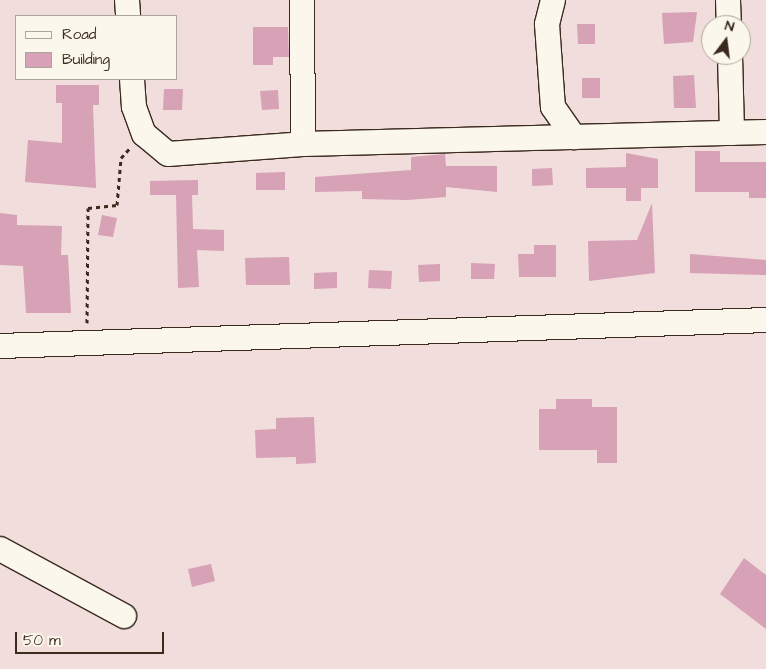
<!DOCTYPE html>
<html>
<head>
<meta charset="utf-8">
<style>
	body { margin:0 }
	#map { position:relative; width:766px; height:669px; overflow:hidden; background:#f0dddc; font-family:"Architects Daughter",sans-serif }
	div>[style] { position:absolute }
	.building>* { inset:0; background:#d7a1b6 }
	.path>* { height:3px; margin-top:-1.5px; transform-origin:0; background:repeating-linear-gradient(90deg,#3b2a1e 0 4px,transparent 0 8px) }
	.roads { filter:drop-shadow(1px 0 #3b2a1e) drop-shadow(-1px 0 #3b2a1e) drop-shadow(0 1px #3b2a1e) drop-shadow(0 -1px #3b2a1e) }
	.minor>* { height:24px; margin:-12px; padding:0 12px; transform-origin:12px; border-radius:12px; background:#fbf7ec }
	span { translate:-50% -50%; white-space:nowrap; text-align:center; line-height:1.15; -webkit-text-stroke:5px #fbf7ec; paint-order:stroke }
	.legend { position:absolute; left:15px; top:15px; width:162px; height:65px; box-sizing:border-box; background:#fbf7ec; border:1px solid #aea59a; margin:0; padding:6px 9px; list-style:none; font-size:15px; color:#3b2a1e }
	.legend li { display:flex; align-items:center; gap:10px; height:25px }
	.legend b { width:25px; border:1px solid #aea59a }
	.north { position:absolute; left:701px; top:15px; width:50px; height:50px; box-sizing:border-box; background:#fbf7ec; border:1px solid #aea59a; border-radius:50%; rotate:15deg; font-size:14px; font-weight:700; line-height:20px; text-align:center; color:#3b2a1e }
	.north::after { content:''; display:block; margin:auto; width:18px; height:22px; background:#3b2a1e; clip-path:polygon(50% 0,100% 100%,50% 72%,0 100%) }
	.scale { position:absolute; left:15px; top:632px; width:149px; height:22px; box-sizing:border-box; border:2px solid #3b2a1e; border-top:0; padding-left:6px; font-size:15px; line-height:18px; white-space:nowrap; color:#3b2a1e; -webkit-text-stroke:4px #fbf7ec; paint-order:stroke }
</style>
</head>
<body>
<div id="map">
	<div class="building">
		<i style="clip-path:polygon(697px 12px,693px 42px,664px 44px,662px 13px)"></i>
		<i style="clip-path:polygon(577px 24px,595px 24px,595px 44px,578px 44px)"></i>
		<i style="clip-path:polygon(253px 27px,288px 27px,289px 57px,273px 57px,273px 65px,253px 65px)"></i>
		<i style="clip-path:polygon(694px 75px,696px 108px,674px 108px,673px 76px)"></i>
		<i style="clip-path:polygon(582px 78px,600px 78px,600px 98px,582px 98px)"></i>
		<i style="clip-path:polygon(56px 85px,99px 85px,99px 105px,93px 105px,96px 188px,25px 182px,28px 140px,62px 143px,62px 103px,56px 103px)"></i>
		<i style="clip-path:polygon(164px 89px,183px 89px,182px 110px,163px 110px)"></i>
		<i style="clip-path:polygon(278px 90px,279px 109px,262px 110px,260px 91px)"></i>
		<i style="clip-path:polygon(695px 151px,720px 151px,720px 162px,766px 162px,766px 198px,749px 198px,749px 192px,695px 192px)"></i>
		<i style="clip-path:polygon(626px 153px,658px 159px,658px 188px,641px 188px,641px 201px,626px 201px,626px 188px,586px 188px,586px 168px,626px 167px)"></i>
		<i style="clip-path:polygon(445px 154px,446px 166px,497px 166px,497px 192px,446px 187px,446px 197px,407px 200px,362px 199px,362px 191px,315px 192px,315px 177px,411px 170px,411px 157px)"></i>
		<i style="clip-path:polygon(552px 168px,553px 185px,532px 186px,532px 169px)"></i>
		<i style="clip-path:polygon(285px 172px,285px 190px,256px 190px,256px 173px)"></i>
		<i style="clip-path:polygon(198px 180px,198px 195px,192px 195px,193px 229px,224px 230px,224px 251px,197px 250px,199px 287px,178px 288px,176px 195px,150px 195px,150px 181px)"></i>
		<i style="clip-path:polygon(652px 203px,655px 273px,589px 281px,588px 241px,637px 240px)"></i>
		<i style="clip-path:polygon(0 213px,17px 215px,17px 225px,62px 226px,61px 255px,68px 255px,71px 313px,26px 313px,23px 266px,0 265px)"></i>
		<i style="clip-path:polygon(102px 215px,117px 218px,113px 237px,98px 235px)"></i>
		<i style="clip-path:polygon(534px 245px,556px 245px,556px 277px,519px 277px,518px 254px,534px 254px)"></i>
		<i style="clip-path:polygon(690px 254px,766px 260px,766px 275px,690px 273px)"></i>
		<i style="clip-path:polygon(289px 257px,290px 285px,246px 285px,245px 258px)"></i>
		<i style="clip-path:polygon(471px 263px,495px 264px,494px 279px,471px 279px)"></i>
		<i style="clip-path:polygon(440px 264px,440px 281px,419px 282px,418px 265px)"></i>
		<i style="clip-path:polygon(369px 270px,392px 271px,391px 289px,368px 288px)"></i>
		<i style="clip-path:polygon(337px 272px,337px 288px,314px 289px,314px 273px)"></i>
		<i style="clip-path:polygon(556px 399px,592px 399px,592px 407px,617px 407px,617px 463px,597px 463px,597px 450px,539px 450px,539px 409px,556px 409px)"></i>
		<i style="clip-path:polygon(314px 417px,316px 463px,296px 464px,296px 457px,256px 458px,255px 430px,276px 429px,276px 418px)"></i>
		<i style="clip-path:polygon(744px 558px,766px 575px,766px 629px,720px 594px)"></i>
		<i style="clip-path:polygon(211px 564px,215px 581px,192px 587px,188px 569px)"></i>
	</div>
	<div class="path">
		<i style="left:87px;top:323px;width:115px;rotate:-89.5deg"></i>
		<i style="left:88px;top:208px;width:29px;rotate:-6deg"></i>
		<i style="left:117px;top:205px;width:47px;rotate:-85.1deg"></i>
		<i style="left:121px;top:158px;width:13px;rotate:-48deg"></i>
	</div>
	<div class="roads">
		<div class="minor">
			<i style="left:127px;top:0;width:16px;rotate:86deg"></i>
			<i style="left:302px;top:0;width:144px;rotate:89.6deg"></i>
			<i style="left:553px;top:0;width:25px;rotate:104deg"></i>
			<i style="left:547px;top:24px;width:83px;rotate:85.9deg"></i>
			<i style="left:553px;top:107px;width:37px;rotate:55deg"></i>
			<i style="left:728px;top:0;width:25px;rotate:88deg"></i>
			<i style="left:730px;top:55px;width:78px;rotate:88.5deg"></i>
			<i style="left:132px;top:79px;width:28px;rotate:86deg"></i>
			<i style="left:134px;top:107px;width:29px;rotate:70deg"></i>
			<i style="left:144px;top:134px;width:31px;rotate:40deg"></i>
			<i style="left:168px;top:154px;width:135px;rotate:-4.2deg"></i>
			<i style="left:303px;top:144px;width:463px;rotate:-1.5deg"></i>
			<i style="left:0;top:346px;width:766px;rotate:-1.94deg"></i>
			<i style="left:0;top:549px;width:141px;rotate:28.4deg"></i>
		</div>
	</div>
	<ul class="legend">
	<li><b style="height:6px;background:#fbf7ec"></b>Road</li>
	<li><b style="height:14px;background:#d7a1b6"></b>Building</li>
	</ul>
	<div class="north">N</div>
	<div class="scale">50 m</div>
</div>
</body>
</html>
